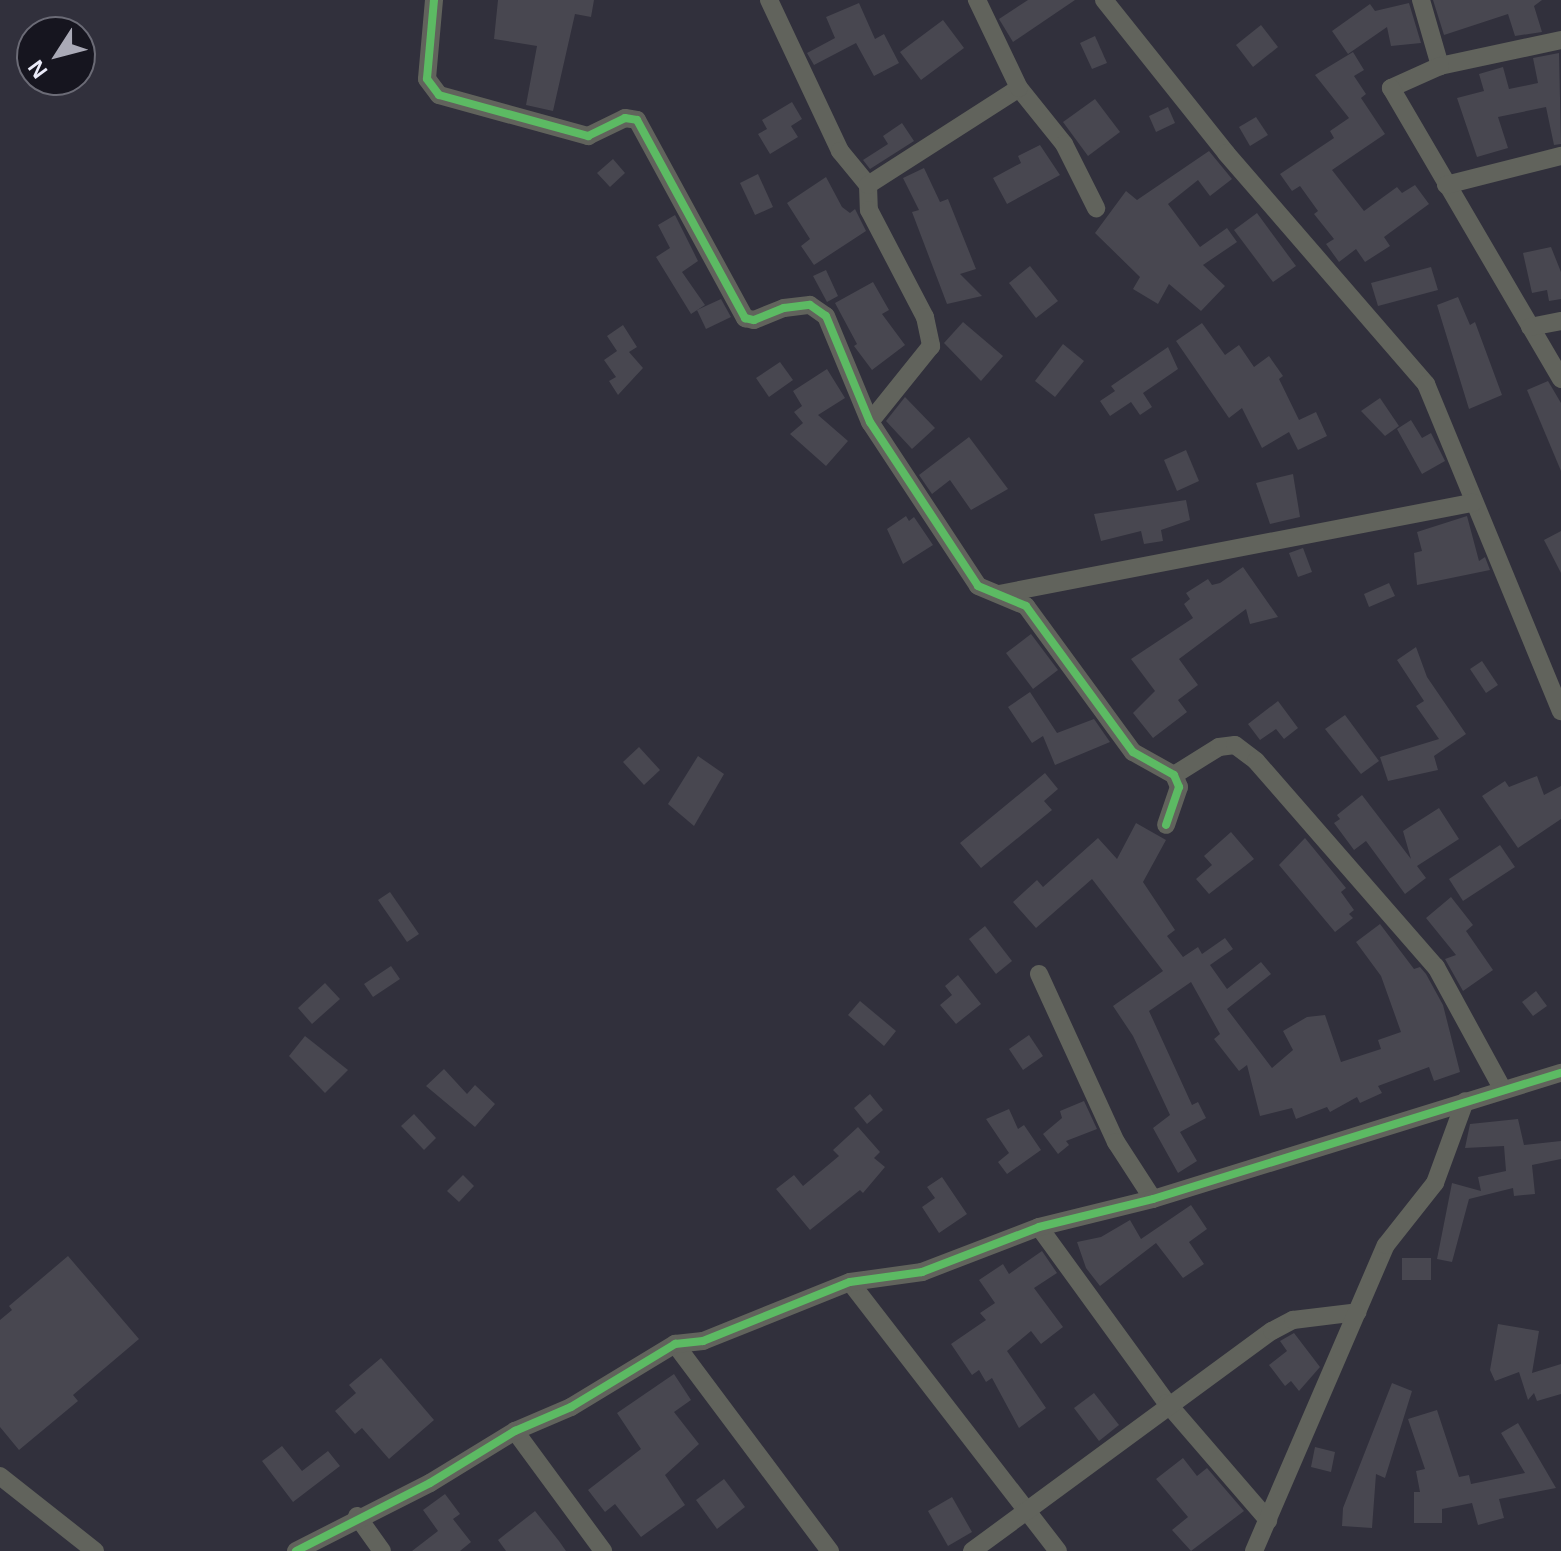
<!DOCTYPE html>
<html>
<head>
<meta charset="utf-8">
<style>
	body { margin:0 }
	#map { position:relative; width:1561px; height:1551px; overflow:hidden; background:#31303c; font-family:Arial,sans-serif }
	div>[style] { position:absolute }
	.building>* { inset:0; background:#484750 }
	.minor>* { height:18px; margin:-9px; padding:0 9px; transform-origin:9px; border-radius:9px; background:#61635c }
	.cycleway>* { height:8px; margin:-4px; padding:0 4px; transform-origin:4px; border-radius:4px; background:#5cba63 }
	span { translate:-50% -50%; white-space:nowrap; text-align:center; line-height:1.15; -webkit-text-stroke:6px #16151f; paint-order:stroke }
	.north { position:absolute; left:16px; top:16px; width:80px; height:80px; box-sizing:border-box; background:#16151f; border:2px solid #6b6b76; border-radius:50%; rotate:234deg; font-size:22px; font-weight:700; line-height:32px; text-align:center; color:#ebebf9 }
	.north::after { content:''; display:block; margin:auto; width:28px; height:36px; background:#aaaab7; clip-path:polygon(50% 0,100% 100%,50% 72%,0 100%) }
</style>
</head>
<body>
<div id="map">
	<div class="building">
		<i style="clip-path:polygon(498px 0,594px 0,591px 17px,575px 14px,553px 111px,526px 105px,537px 46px,494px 39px)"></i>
		<i style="clip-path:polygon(1028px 0,1075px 0,1013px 42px,999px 19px)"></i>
		<i style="clip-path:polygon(1433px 0,1542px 0,1534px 6px,1542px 32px,1515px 36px,1508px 14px,1444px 35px)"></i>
		<i style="clip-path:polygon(859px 3px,875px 39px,884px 34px,899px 63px,874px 76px,856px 43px,814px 65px,807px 53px,835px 38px,826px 17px)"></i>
		<i style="clip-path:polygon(1409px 3px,1421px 43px,1391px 46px,1387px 27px,1348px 54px,1332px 31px,1370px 4px,1375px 11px)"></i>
		<i style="clip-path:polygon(943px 20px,964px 48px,921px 80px,900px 52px)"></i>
		<i style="clip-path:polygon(1261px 25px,1278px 47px,1253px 67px,1236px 45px)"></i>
		<i style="clip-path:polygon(1095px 36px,1107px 63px,1092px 69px,1080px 43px)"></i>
		<i style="clip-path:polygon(1353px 52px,1364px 70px,1354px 76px,1366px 94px,1361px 98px,1385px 134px,1332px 170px,1364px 211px,1397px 187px,1402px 193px,1415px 185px,1429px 204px,1384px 237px,1390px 246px,1365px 262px,1356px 249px,1339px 262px,1326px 244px,1334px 239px,1314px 214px,1318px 211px,1300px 186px,1292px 191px,1280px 174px,1334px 138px,1330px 131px,1349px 118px,1315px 75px)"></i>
		<i style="clip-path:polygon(1559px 53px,1561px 144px,1554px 145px,1546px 107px,1498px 117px,1508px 148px,1477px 157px,1457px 98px,1484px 91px,1479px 74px,1503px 67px,1509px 89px,1538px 83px,1533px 58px)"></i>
		<i style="clip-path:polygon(1095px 99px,1120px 132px,1088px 156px,1063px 122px)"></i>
		<i style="clip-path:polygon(792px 102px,802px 119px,791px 126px,798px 137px,770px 154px,758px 134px,767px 129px,762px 120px)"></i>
		<i style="clip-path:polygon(1168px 107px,1175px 123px,1156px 132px,1149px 116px)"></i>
		<i style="clip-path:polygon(1256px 117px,1268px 135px,1250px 146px,1239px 127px)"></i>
		<i style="clip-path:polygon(902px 123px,914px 141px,870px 169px,863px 160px,888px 144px,883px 136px)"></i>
		<i style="clip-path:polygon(1040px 145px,1060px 175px,1007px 204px,993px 178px,1021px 163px,1018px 156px)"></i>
		<i style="clip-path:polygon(1209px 151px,1232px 179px,1210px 196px,1198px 180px,1168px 204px,1200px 247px,1227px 228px,1237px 242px,1203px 265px,1225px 286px,1201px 311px,1169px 284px,1158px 304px,1133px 289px,1140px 277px,1095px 233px,1126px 191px,1137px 200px)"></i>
		<i style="clip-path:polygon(613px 159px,625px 173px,610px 187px,597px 173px)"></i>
		<i style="clip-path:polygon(924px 168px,940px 202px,948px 199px,976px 269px,960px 274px,982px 296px,947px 304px,912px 212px,919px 210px,903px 178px)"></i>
		<i style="clip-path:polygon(758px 174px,773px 207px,755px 215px,740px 183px)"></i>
		<i style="clip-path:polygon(826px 177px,842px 207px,850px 213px,855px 209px,866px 231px,814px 265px,801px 246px,810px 239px,787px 203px)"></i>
		<i style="clip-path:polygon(1257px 213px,1296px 266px,1273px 282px,1234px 230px)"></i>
		<i style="clip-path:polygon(675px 215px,698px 261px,682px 272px,705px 305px,691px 314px,656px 257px,670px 248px,658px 225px)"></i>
		<i style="clip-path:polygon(1551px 247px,1561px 272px,1561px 299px,1549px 301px,1547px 290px,1532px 293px,1523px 253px)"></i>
		<i style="clip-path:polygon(1030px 266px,1058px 301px,1036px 318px,1009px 283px)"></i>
		<i style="clip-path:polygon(1431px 267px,1438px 290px,1378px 306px,1371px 283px)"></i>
		<i style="clip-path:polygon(826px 270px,838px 296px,827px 302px,813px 276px)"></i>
		<i style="clip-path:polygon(873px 282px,889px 310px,882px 314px,905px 345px,872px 370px,854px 346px,857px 344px,835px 303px)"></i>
		<i style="clip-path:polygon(1458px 297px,1470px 325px,1475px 322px,1502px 395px,1469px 409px,1437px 305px)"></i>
		<i style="clip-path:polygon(721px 299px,731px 317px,706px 329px,697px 310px)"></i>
		<i style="clip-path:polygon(963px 322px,1003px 356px,981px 381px,944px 343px)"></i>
		<i style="clip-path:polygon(1202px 323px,1225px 355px,1239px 345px,1254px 367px,1269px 356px,1283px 376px,1279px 379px,1299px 420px,1316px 412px,1327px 436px,1298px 450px,1289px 432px,1262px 448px,1242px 408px,1229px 418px,1176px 341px)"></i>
		<i style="clip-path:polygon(623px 325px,637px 347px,629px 352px,643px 368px,618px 395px,609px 381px,616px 377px,604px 360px,617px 351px,607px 336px)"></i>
		<i style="clip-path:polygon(1063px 344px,1084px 361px,1055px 397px,1035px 381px)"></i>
		<i style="clip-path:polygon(1168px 347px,1178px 369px,1143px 393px,1152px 407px,1140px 415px,1131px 402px,1110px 416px,1100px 401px,1115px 391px,1111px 386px)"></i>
		<i style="clip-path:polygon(780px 362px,793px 380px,769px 397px,756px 378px)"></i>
		<i style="clip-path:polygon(827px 369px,845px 398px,818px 415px,848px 441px,826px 466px,790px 434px,803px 423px,794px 412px,802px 406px,793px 391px)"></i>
		<i style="clip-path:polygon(1548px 381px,1561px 403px,1561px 471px,1527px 390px)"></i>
		<i style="clip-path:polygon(905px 397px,935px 428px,912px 449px,886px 421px)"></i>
		<i style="clip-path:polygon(1380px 398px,1399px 426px,1385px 436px,1361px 411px)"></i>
		<i style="clip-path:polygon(1411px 420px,1422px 438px,1431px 433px,1445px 461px,1422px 474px,1397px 429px)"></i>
		<i style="clip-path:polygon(969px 437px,1008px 489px,971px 510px,950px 480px,932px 494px,919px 475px)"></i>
		<i style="clip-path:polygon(1186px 450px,1199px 481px,1177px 491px,1164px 460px)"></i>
		<i style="clip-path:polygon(1293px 474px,1300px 517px,1270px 524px,1256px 483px)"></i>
		<i style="clip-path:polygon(1186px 500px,1190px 520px,1161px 530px,1163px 541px,1144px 544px,1141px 531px,1101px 541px,1094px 514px)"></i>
		<i style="clip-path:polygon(906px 516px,909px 521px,914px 517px,933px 545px,903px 564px,887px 529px)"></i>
		<i style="clip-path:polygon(1467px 516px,1479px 561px,1485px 557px,1490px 570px,1417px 585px,1414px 553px,1422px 551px,1417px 532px)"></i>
		<i style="clip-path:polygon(1561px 531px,1561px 573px,1544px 540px)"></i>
		<i style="clip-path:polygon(1303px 548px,1312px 572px,1298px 577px,1289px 553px)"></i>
		<i style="clip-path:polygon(1243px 567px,1278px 617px,1250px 624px,1246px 609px,1179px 659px,1198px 685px,1178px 700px,1187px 712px,1153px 738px,1133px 713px,1155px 691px,1131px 659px,1193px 618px,1184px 604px,1190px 599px,1186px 593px,1208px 579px,1212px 585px,1220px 583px)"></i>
		<i style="clip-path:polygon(1389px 583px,1395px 596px,1369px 607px,1364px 594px)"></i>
		<i style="clip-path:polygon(1031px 634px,1058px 670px,1033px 689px,1006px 653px)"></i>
		<i style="clip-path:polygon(1416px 647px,1427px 677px,1466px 734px,1434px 756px,1438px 770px,1388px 781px,1380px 757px,1439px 739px,1416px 706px,1424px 701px,1397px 660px)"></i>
		<i style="clip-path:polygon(1482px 661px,1498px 685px,1486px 693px,1470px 669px)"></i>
		<i style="clip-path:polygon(1030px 692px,1057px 733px,1094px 719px,1110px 742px,1055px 765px,1043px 736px,1032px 743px,1008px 707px)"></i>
		<i style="clip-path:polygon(1278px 701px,1298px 728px,1284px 739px,1276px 729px,1260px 740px,1248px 724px)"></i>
		<i style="clip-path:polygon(1345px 715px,1379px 761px,1361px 774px,1325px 729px)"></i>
		<i style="clip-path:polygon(639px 747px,660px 770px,644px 785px,623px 762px)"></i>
		<i style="clip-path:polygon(698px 756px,724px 774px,694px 826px,668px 804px)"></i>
		<i style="clip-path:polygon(1045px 773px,1058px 789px,1044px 801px,1052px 810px,981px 868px,960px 843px)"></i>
		<i style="clip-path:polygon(1537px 776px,1544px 795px,1561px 786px,1561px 819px,1518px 848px,1482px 796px,1505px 781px,1509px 787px)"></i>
		<i style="clip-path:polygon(1362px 795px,1411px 859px,1403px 831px,1439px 808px,1459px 839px,1417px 866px,1426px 878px,1405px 894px,1366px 841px,1354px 850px,1334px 823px,1340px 819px,1337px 815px)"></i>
		<i style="clip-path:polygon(1136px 823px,1166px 840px,1143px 882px,1175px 930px,1167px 936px,1183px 957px,1198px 947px,1202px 954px,1225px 938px,1233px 949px,1210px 965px,1227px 989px,1261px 962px,1271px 974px,1227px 1009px,1272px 1068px,1293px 1050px,1283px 1031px,1307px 1017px,1325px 1015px,1341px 1062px,1381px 1049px,1378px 1040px,1401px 1032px,1381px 976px,1356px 942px,1380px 924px,1414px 969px,1420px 967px,1426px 974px,1443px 1005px,1460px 1072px,1434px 1081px,1429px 1067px,1378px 1086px,1382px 1093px,1360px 1103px,1357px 1097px,1330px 1112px,1327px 1107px,1296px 1119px,1292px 1108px,1260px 1116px,1247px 1065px,1239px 1071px,1214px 1039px,1220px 1034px,1191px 982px,1149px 1011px,1192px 1105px,1198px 1102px,1206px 1118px,1180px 1132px,1197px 1161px,1178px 1173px,1153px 1128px,1170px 1115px,1133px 1036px,1113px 1006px,1163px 971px,1092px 879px,1036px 928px,1013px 902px,1037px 880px,1043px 887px,1098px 838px,1117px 859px)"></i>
		<i style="clip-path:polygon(1231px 832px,1254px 859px,1209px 894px,1196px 879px,1212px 865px,1204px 856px)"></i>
		<i style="clip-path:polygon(1305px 838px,1346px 888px,1341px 892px,1354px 910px,1349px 914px,1353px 918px,1335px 932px,1279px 865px)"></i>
		<i style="clip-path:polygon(1500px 845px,1515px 867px,1463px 901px,1449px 879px)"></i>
		<i style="clip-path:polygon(390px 892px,419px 934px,407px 942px,378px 900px)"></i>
		<i style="clip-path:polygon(1451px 897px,1473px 925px,1466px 931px,1493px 970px,1463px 991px,1445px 959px,1456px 955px,1426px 918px)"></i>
		<i style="clip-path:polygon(985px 926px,1012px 961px,996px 974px,969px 939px)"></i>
		<i style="clip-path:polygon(391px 966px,400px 979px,373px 997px,364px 984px)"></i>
		<i style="clip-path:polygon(958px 975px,981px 1004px,956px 1024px,940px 1005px,952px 995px,945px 986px)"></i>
		<i style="clip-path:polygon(325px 983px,340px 999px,312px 1024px,298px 1008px)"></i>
		<i style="clip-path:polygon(1536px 991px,1547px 1006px,1533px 1016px,1522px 1002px)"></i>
		<i style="clip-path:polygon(860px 1001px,896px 1031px,884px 1046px,848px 1015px)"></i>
		<i style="clip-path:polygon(1029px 1035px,1043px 1056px,1023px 1070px,1009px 1049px)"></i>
		<i style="clip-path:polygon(305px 1036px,348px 1070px,325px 1093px,289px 1056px)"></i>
		<i style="clip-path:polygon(444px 1069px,467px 1094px,475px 1085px,495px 1104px,475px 1127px,426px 1086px)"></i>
		<i style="clip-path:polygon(870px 1094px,883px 1110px,867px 1124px,854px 1108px)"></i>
		<i style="clip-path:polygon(1084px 1101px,1097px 1129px,1066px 1141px,1069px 1145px,1058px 1154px,1043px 1134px,1062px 1118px,1060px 1111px)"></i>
		<i style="clip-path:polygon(1009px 1109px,1018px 1129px,1024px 1125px,1041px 1150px,1007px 1174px,998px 1162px,1009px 1153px,986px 1119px)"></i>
		<i style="clip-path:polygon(414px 1114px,436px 1138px,424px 1150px,401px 1126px)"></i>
		<i style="clip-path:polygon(1518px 1119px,1524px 1145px,1561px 1141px,1561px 1159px,1532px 1165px,1535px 1194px,1514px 1196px,1513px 1188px,1469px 1199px,1452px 1262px,1437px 1259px,1452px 1183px,1481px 1191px,1478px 1177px,1506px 1171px,1504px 1146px,1465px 1148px,1470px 1124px)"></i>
		<i style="clip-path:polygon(858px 1127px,880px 1152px,874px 1158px,885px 1167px,863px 1193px,860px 1190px,810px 1230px,776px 1189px,794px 1175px,803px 1186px,839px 1156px,833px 1150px)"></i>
		<i style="clip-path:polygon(463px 1175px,474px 1186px,459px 1202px,447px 1191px)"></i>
		<i style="clip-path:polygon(942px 1177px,967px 1214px,939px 1233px,922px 1207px,935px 1198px,927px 1187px)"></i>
		<i style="clip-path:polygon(1191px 1205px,1207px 1229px,1189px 1242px,1204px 1264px,1183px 1278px,1156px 1243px,1100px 1286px,1086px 1268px,1077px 1242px,1101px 1237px,1130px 1220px,1141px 1239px)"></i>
		<i style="clip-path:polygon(1042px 1251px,1057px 1273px,1034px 1288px,1063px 1327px,1041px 1344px,1031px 1331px,1007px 1351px,1046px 1408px,1019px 1428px,992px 1378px,986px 1382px,979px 1370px,972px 1375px,951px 1344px,986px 1320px,980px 1313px,995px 1303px,979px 1280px,1003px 1264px,1009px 1274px)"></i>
		<i style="clip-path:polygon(68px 1256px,139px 1339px,73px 1395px,78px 1401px,19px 1450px,0 1427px,0 1320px,12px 1310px,9px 1306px)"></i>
		<i style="clip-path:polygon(1402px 1258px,1431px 1258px,1431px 1280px,1402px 1280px)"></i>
		<i style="clip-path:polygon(1498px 1324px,1539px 1331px,1532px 1373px,1561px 1364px,1561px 1394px,1537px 1401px,1534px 1393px,1528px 1400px,1519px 1372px,1495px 1381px,1490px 1370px)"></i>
		<i style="clip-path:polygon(1294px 1333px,1320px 1367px,1299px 1391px,1291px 1381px,1285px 1386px,1269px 1365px,1287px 1351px,1280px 1341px)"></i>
		<i style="clip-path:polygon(381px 1358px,434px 1420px,389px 1459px,362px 1428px,355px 1434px,335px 1411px,356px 1393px,349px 1385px)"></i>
		<i style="clip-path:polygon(674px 1374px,691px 1400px,674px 1412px,699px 1444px,665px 1475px,685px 1505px,641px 1537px,615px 1504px,605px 1512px,588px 1490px,641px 1449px,617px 1413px)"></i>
		<i style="clip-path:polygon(1392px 1383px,1412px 1391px,1385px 1478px,1376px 1474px,1372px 1528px,1342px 1526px,1343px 1508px)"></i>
		<i style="clip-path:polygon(1094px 1393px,1119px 1425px,1099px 1441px,1074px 1408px)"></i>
		<i style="clip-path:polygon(1437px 1410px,1459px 1477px,1469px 1475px,1471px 1484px,1525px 1473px,1501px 1433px,1518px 1423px,1556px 1488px,1499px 1499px,1504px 1518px,1478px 1525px,1472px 1503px,1442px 1509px,1442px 1523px,1414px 1523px,1414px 1492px,1420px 1492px,1416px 1471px,1425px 1469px,1408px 1419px)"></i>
		<i style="clip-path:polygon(282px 1446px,302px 1471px,328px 1451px,340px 1466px,293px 1502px,262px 1461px)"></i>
		<i style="clip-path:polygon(1315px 1447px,1335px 1452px,1331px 1472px,1311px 1467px)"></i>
		<i style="clip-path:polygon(1183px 1458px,1197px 1476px,1207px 1468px,1244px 1511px,1191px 1551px,1172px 1530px,1188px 1517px,1156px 1479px)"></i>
		<i style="clip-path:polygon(724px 1479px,745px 1507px,717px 1529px,696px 1500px)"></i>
		<i style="clip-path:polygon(445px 1494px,460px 1514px,453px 1519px,471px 1542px,460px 1551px,412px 1551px,438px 1531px,423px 1510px)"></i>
		<i style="clip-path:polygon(952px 1497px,972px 1532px,948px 1546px,928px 1511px)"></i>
		<i style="clip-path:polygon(535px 1511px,559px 1541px,566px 1551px,506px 1551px,498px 1540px)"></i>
	</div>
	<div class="minor">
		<i style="left:434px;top:0;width:79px;rotate:95.1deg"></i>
		<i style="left:427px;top:79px;width:20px;rotate:53deg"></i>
		<i style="left:439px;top:95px;width:155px;rotate:15.4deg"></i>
		<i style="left:588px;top:136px;width:41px;rotate:-25.9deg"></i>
		<i style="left:625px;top:118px;width:12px;rotate:9deg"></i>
		<i style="left:637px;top:120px;width:226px;rotate:61.4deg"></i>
		<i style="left:745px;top:318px;width:9px;rotate:13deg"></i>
		<i style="left:754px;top:320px;width:32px;rotate:-22deg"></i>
		<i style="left:784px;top:308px;width:26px;rotate:-7deg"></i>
		<i style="left:810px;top:305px;width:19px;rotate:35deg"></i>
		<i style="left:826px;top:316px;width:115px;rotate:67.5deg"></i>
		<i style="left:870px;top:422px;width:196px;rotate:56.6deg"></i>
		<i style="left:978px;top:586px;width:52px;rotate:22.6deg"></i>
		<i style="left:1026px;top:606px;width:181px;rotate:53.8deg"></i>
		<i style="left:1133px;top:752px;width:47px;rotate:29.3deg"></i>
		<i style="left:1174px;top:775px;width:13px;rotate:67deg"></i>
		<i style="left:1179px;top:787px;width:40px;rotate:108.9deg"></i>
		<i style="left:769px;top:0;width:167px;rotate:64.8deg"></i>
		<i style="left:840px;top:151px;width:44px;rotate:50.5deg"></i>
		<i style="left:868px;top:185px;width:25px;rotate:88deg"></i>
		<i style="left:869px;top:210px;width:121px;rotate:62.4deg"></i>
		<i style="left:925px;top:317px;width:30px;rotate:78deg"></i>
		<i style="left:931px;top:346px;width:97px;rotate:128.8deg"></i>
		<i style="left:1104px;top:0;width:196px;rotate:51.4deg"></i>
		<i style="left:1226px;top:153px;width:306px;rotate:49.1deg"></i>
		<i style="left:1426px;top:384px;width:354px;rotate:67.6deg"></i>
		<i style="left:1421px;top:0;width:69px;rotate:73.9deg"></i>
		<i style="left:1561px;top:40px;width:124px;rotate:167.9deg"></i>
		<i style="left:1440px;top:66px;width:54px;rotate:155.8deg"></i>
		<i style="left:1391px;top:88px;width:337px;rotate:59.7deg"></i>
		<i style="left:1019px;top:88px;width:72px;rotate:51.2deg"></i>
		<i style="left:1064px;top:144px;width:72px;rotate:63.4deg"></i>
		<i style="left:868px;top:185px;width:179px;rotate:-32.7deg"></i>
		<i style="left:1019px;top:88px;width:98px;rotate:-115.5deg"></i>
		<i style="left:1446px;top:185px;width:119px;rotate:-14.2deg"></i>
		<i style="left:1530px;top:327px;width:32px;rotate:-11deg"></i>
		<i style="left:999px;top:594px;width:483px;rotate:-10.9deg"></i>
		<i style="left:1174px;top:775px;width:53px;rotate:-31.9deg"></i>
		<i style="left:1219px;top:747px;width:16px;rotate:-7deg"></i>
		<i style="left:1235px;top:745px;width:26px;rotate:37deg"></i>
		<i style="left:1256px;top:761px;width:274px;rotate:48.9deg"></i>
		<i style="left:1436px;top:967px;width:140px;rotate:61.4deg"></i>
		<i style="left:1039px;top:974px;width:185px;rotate:65.4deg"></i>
		<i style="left:1116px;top:1142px;width:68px;rotate:57deg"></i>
		<i style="left:1039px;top:1227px;width:218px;rotate:54deg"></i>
		<i style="left:1167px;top:1403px;width:155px;rotate:49.2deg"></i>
		<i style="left:850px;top:1282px;width:340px;rotate:52.3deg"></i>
		<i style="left:675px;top:1344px;width:259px;rotate:53.2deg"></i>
		<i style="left:515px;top:1431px;width:149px;rotate:53.7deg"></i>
		<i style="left:0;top:1476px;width:121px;rotate:38.3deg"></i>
		<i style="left:357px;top:1516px;width:43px;rotate:54.5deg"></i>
		<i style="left:296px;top:1551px;width:150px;rotate:-26.9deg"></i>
		<i style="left:430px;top:1483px;width:100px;rotate:-31.5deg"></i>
		<i style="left:515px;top:1431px;width:61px;rotate:-23.2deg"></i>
		<i style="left:571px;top:1407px;width:122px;rotate:-31.2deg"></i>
		<i style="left:675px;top:1344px;width:28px;rotate:-6deg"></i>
		<i style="left:703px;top:1341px;width:158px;rotate:-21.9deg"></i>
		<i style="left:850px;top:1282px;width:73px;rotate:-7.9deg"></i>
		<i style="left:922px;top:1272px;width:125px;rotate:-21deg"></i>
		<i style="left:1039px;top:1227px;width:117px;rotate:-13.8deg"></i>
		<i style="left:1153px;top:1199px;width:427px;rotate:-17.2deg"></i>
		<i style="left:972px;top:1551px;width:372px;rotate:-36.3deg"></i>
		<i style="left:1272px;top:1331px;width:24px;rotate:-28deg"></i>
		<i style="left:1293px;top:1320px;width:65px;rotate:-7deg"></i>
		<i style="left:1254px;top:1551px;width:333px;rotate:-66.7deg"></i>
		<i style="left:1386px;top:1245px;width:79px;rotate:-51.7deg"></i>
		<i style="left:1435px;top:1183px;width:87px;rotate:-69.9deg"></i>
	</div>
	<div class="cycleway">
		<i style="left:434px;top:0;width:79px;rotate:95.1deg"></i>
		<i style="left:427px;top:79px;width:20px;rotate:53deg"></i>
		<i style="left:439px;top:95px;width:155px;rotate:15.4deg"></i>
		<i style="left:588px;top:136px;width:41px;rotate:-25.9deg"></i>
		<i style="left:625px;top:118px;width:12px;rotate:9deg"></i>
		<i style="left:637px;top:120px;width:226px;rotate:61.4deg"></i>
		<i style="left:745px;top:318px;width:9px;rotate:13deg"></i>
		<i style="left:754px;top:320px;width:32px;rotate:-22deg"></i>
		<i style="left:784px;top:308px;width:26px;rotate:-7deg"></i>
		<i style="left:810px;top:305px;width:19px;rotate:35deg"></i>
		<i style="left:826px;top:316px;width:115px;rotate:67.5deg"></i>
		<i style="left:870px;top:422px;width:196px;rotate:56.6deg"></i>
		<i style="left:978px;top:586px;width:52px;rotate:22.6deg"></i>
		<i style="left:1026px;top:606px;width:181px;rotate:53.8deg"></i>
		<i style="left:1133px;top:752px;width:47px;rotate:29.3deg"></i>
		<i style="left:1174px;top:775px;width:13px;rotate:67deg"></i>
		<i style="left:1179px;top:787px;width:40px;rotate:108.9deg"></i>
		<i style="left:296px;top:1551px;width:150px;rotate:-26.9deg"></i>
		<i style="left:430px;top:1483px;width:100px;rotate:-31.5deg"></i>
		<i style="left:515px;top:1431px;width:61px;rotate:-23.2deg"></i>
		<i style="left:571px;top:1407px;width:122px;rotate:-31.2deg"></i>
		<i style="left:675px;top:1344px;width:28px;rotate:-6deg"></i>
		<i style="left:703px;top:1341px;width:158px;rotate:-21.9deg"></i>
		<i style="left:850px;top:1282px;width:73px;rotate:-7.9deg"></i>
		<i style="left:922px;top:1272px;width:125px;rotate:-21deg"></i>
		<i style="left:1039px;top:1227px;width:117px;rotate:-13.8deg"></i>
		<i style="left:1153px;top:1199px;width:427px;rotate:-17.2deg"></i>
	</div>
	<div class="north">N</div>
</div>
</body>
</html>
